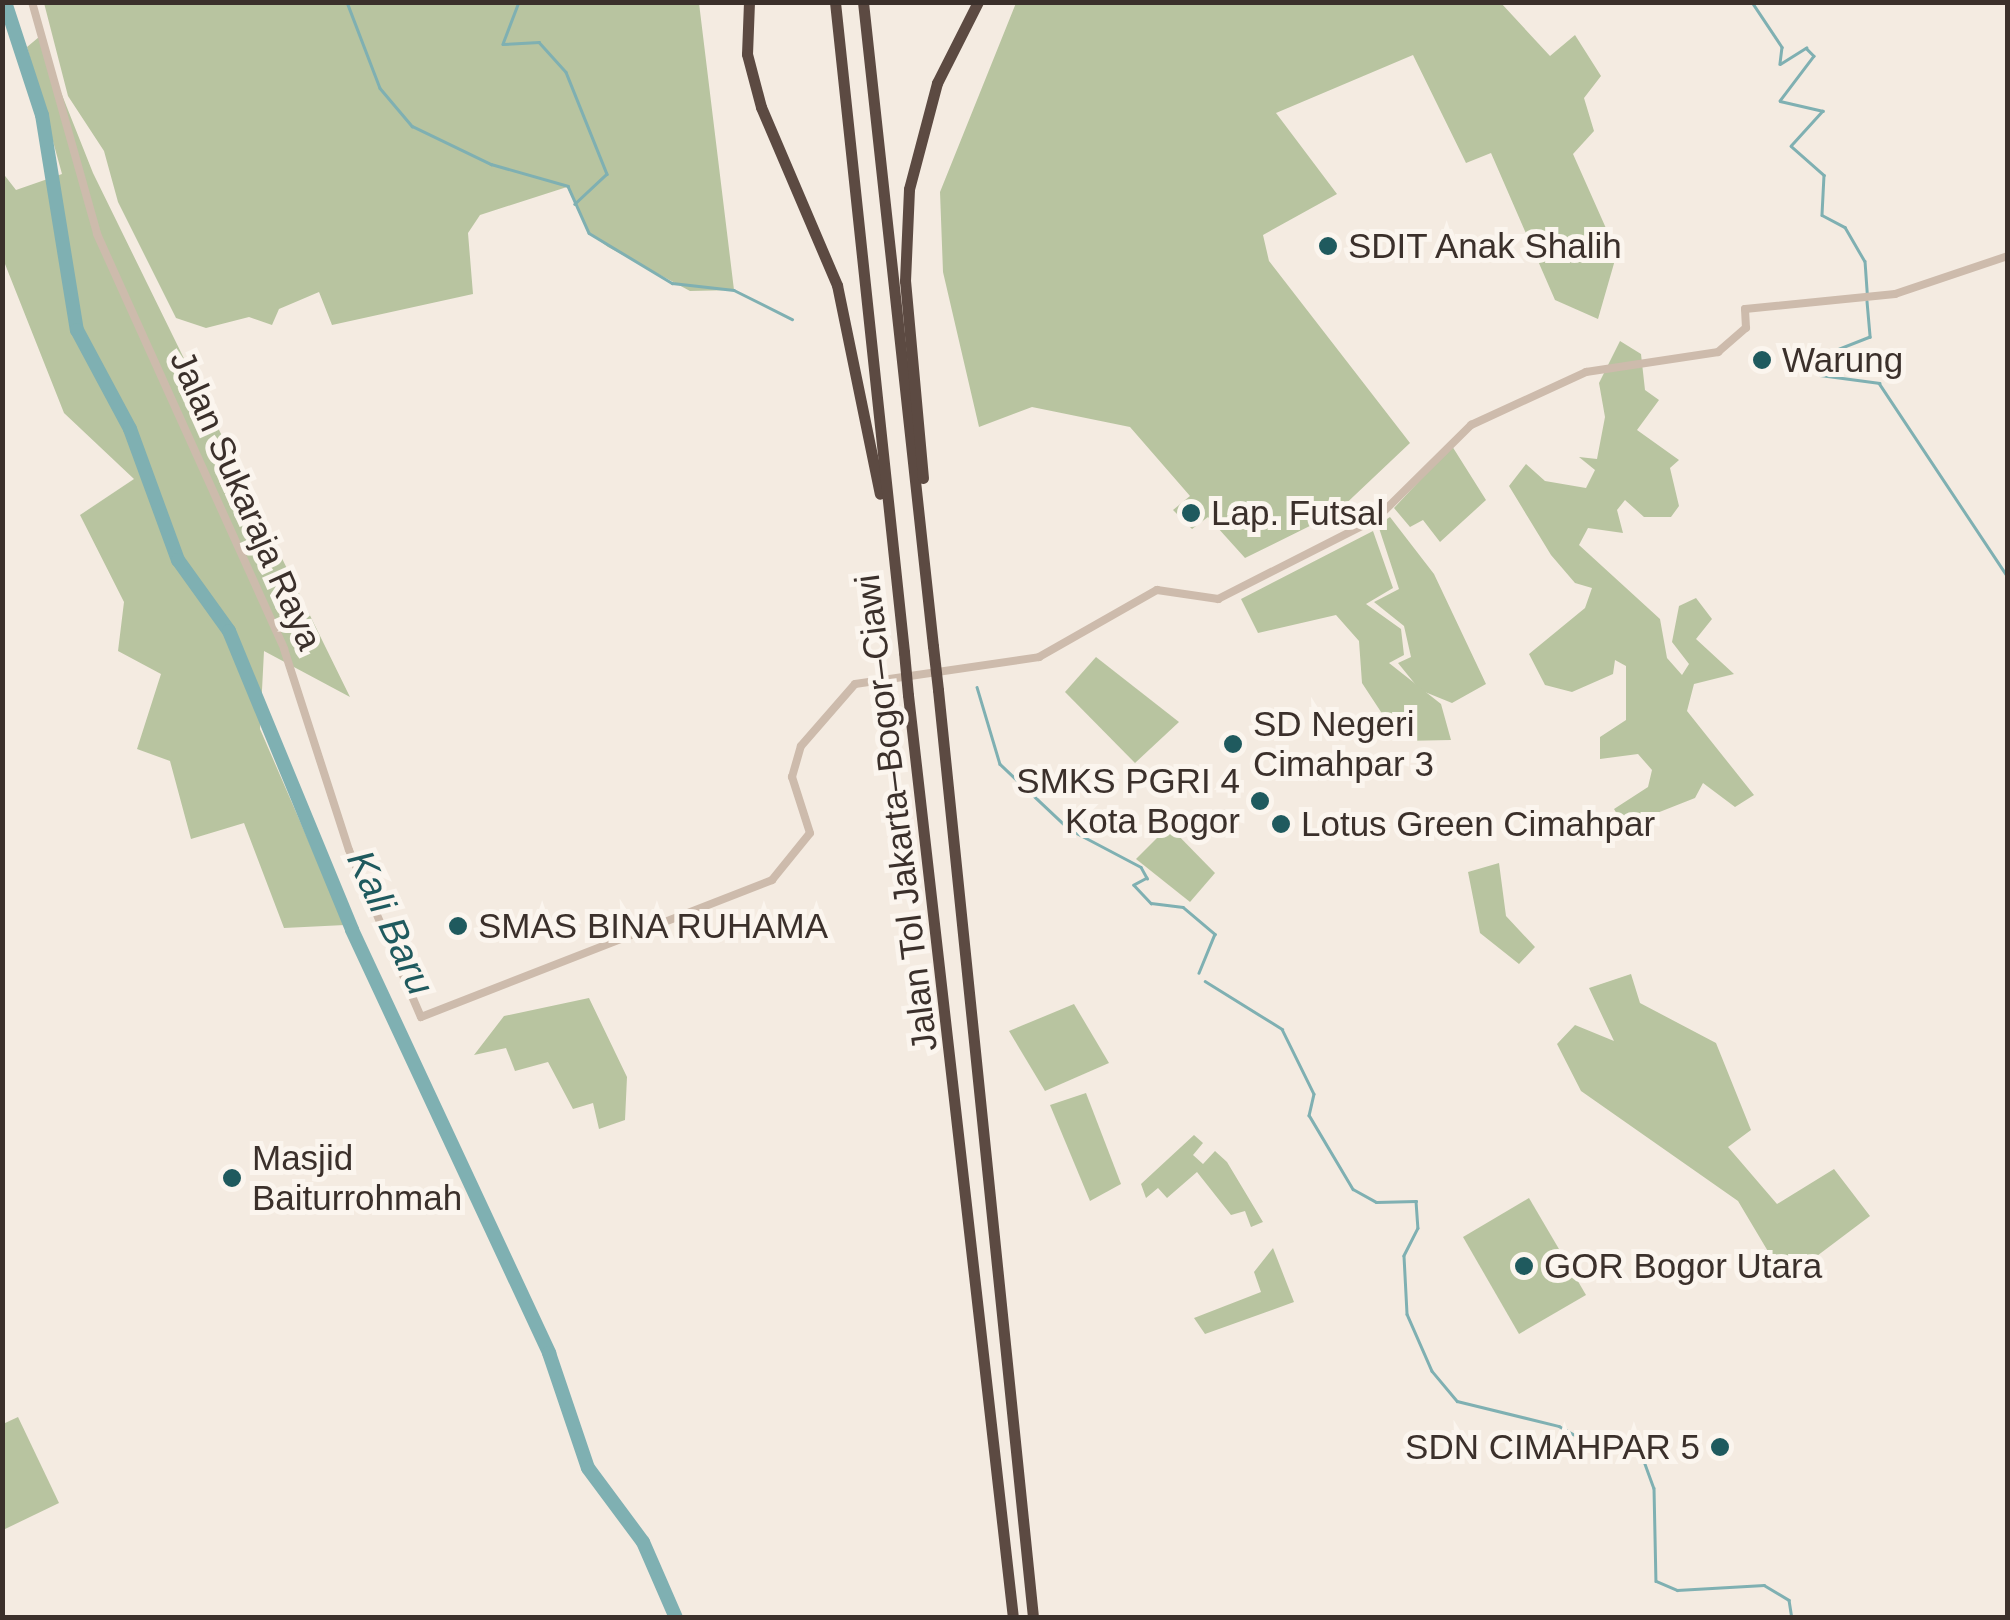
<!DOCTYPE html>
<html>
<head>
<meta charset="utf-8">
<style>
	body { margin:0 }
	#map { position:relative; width:2010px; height:1620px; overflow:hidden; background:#f4ebe1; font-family:Arial,sans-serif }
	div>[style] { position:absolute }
	.green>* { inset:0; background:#b8c4a0 }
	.stream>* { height:2.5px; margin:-1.25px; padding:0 1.25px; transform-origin:1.25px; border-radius:1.25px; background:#7fb0b2 }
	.river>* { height:14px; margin:-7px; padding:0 7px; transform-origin:7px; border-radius:7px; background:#7fb0b2 }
	.minor>* { height:8px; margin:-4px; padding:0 4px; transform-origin:4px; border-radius:4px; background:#cdbbac }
	.highway>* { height:11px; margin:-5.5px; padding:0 5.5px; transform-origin:5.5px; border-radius:5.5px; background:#5c4a42 }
	.highway-bridge>* { height:11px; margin:-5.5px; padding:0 5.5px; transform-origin:5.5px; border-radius:5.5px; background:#5c4a42 }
	.dots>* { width:28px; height:28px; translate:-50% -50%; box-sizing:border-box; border:5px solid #fbf5ee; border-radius:50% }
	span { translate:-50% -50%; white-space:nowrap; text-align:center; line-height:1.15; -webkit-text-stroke:10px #fbf5ee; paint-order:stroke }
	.poi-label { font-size:35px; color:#3b302b }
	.left { translate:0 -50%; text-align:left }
	.right { translate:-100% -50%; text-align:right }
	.street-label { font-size:35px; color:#3b302b }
	.water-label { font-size:38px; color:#1f5a5e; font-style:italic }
	.frame { position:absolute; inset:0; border:5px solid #3b302b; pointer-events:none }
</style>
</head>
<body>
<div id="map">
	<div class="green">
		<i style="clip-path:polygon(44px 3px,699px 3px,734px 290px,690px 291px,608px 247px,589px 233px,567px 187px,480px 215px,468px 233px,473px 294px,332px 325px,319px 292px,279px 309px,272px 325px,249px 317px,206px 328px,176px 318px,118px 202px,104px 151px,68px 96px)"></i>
		<i style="clip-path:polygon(1016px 3px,1501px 3px,1550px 56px,1575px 35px,1601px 76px,1584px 98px,1594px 131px,1573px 154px,1617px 253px,1598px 319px,1555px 300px,1491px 153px,1466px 163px,1413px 55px,1276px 113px,1337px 194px,1263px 235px,1269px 261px,1410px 443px,1336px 513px,1245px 558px,1208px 517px,1192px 529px,1173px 510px,1190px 496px,1130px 427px,1032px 407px,979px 427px,943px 272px,940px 192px)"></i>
		<i style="clip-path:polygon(39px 37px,93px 173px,350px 697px,264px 651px,260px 729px,345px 925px,284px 928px,244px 823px,191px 839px,170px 761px,137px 749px,161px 674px,118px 651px,124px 602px,80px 515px,134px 479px,64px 413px,3px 259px,2px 172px,16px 190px,62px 174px,27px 47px)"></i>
		<i style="clip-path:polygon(1620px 341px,1641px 354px,1645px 390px,1659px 400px,1637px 430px,1679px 460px,1670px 468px,1679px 506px,1671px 517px,1644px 517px,1625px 500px,1617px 510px,1623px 533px,1588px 528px,1579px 545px,1660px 619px,1667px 658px,1682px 675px,1689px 664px,1672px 642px,1679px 606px,1696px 598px,1712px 619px,1696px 639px,1734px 674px,1694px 684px,1687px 711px,1754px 795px,1735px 807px,1703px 783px,1695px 798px,1624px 826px,1614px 809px,1648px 787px,1652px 770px,1638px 754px,1600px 759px,1600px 737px,1626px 720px,1626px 666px,1615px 660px,1613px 674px,1572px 692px,1545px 685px,1529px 654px,1585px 608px,1592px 588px,1575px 583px,1551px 555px,1509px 486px,1526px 464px,1545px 481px,1586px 488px,1595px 470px,1579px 457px,1597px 459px,1605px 417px,1599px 383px)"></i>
		<i style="clip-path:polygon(1452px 446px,1486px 500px,1440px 542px,1423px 520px,1410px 527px,1394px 508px)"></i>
		<i style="clip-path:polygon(1390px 517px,1434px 574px,1486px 684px,1452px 703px,1420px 690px,1398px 663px,1411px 657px,1404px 626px,1374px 602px,1399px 589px,1378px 525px)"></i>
		<i style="clip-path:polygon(1373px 531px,1393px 588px,1366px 604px,1401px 629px,1404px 655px,1389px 663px,1441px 704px,1451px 740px,1400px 741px,1362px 683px,1359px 641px,1336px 615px,1258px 633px,1241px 599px)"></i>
		<i style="clip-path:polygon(1096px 657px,1179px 722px,1135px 763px,1065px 692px)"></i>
		<i style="clip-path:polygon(1169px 826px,1215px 873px,1190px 902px,1136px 859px)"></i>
		<i style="clip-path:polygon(1499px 863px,1506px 916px,1535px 947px,1519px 964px,1480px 933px,1468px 872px)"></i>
		<i style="clip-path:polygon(1631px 974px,1640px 1003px,1716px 1043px,1751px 1130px,1728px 1147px,1777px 1204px,1834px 1169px,1870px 1216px,1785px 1280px,1738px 1201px,1581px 1091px,1557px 1044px,1575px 1025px,1614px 1041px,1589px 988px)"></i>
		<i style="clip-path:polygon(589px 998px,627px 1077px,625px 1120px,599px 1129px,593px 1103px,573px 1109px,548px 1062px,515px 1071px,506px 1048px,474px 1055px,504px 1016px)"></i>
		<i style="clip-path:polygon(1074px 1004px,1109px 1063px,1045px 1091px,1009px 1031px)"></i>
		<i style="clip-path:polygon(1086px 1093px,1121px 1184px,1090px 1201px,1050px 1105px)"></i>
		<i style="clip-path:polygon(1194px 1135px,1203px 1143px,1193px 1155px,1203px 1164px,1215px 1151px,1227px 1162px,1263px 1222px,1251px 1227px,1245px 1211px,1231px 1215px,1197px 1172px,1167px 1198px,1158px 1188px,1146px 1198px,1141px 1184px)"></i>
		<i style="clip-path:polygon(1529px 1198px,1586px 1295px,1519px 1334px,1463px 1237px)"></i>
		<i style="clip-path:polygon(1273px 1248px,1294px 1302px,1205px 1334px,1194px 1318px,1261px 1292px,1254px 1272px)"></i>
		<i style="clip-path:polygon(18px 1417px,59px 1503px,3px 1530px,3px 1424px)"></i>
	</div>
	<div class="stream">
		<i style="left:347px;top:2px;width:92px;rotate:69deg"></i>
		<i style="left:380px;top:88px;width:50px;rotate:49.9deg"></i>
		<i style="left:412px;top:126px;width:88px;rotate:25.7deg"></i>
		<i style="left:491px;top:164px;width:80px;rotate:15.9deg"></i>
		<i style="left:568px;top:186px;width:51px;rotate:65.9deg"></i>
		<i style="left:589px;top:233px;width:97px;rotate:31.1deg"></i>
		<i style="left:672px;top:283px;width:62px;rotate:6.4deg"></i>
		<i style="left:734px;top:290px;width:65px;rotate:26.6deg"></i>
		<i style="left:519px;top:2px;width:45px;rotate:110.9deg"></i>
		<i style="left:503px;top:44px;width:36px;rotate:-3deg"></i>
		<i style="left:539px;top:42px;width:40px;rotate:48deg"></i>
		<i style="left:566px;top:72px;width:110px;rotate:68.1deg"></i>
		<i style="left:607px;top:174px;width:44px;rotate:136.8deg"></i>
		<i style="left:1752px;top:2px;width:54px;rotate:56.3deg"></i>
		<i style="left:1782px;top:47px;width:17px;rotate:97deg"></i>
		<i style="left:1780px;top:64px;width:31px;rotate:-32deg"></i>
		<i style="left:1806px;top:48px;width:11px;rotate:45deg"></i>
		<i style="left:1814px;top:56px;width:56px;rotate:127.1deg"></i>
		<i style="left:1780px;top:101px;width:44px;rotate:13.1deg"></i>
		<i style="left:1823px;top:111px;width:47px;rotate:132.4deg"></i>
		<i style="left:1791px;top:146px;width:44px;rotate:41.3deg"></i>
		<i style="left:1824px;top:175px;width:40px;rotate:92.9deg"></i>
		<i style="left:1822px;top:215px;width:26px;rotate:28deg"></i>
		<i style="left:1845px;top:227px;width:39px;rotate:60deg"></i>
		<i style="left:1865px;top:261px;width:32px;rotate:86deg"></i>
		<i style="left:1867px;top:301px;width:36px;rotate:85deg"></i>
		<i style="left:1870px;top:337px;width:49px;rotate:158.6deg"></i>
		<i style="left:1824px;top:355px;width:20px;rotate:101deg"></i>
		<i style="left:1820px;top:375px;width:60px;rotate:7.7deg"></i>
		<i style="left:1879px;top:383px;width:233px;rotate:56.4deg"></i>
		<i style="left:977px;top:687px;width:80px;rotate:73.4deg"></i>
		<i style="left:1000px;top:764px;width:95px;rotate:43.3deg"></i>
		<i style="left:1069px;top:829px;width:81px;rotate:27.8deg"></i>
		<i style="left:1141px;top:867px;width:13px;rotate:61deg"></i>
		<i style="left:1147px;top:878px;width:15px;rotate:152deg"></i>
		<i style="left:1134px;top:885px;width:25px;rotate:47deg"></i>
		<i style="left:1151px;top:903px;width:32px;rotate:7deg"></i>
		<i style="left:1183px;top:907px;width:42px;rotate:40.2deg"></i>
		<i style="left:1215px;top:934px;width:42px;rotate:112.3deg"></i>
		<i style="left:1205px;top:981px;width:91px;rotate:31.9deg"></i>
		<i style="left:1282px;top:1029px;width:72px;rotate:63.8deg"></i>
		<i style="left:1314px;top:1094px;width:22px;rotate:103deg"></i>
		<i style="left:1309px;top:1115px;width:86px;rotate:59.3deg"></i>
		<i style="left:1353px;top:1189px;width:26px;rotate:29deg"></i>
		<i style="left:1376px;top:1202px;width:40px;rotate:-1.4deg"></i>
		<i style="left:1416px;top:1201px;width:27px;rotate:86deg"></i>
		<i style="left:1418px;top:1228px;width:31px;rotate:117deg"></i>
		<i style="left:1404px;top:1256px;width:58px;rotate:87deg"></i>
		<i style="left:1407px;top:1314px;width:62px;rotate:66.3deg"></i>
		<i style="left:1432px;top:1371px;width:39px;rotate:50deg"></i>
		<i style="left:1457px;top:1401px;width:105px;rotate:13.8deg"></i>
		<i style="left:1559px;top:1426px;width:48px;rotate:29.7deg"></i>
		<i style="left:1601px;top:1450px;width:40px;rotate:4.3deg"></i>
		<i style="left:1641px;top:1453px;width:37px;rotate:70deg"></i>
		<i style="left:1654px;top:1488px;width:93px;rotate:88.8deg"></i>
		<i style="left:1656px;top:1581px;width:23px;rotate:23deg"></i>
		<i style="left:1677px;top:1590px;width:87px;rotate:-3.3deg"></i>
		<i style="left:1764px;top:1585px;width:29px;rotate:31deg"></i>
		<i style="left:1789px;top:1600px;width:18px;rotate:81deg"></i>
	</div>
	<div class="river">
		<i style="left:5px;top:2px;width:119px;rotate:71.9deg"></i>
		<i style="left:42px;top:115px;width:218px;rotate:80.8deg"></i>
		<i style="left:77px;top:330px;width:112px;rotate:61.8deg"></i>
		<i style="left:130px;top:429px;width:140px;rotate:69.9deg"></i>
		<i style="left:178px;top:560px;width:87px;rotate:54.3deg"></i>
		<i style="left:229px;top:631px;width:323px;rotate:67.6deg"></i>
		<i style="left:352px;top:930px;width:467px;rotate:65deg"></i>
		<i style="left:549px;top:1353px;width:121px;rotate:71.3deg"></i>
		<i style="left:588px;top:1468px;width:92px;rotate:53.4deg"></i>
		<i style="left:643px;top:1542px;width:83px;rotate:66.5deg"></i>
	</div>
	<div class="minor">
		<i style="left:32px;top:2px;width:241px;rotate:74.3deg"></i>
		<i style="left:97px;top:234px;width:455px;rotate:65.7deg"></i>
		<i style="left:284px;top:649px;width:211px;rotate:72.1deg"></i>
		<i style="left:349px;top:850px;width:182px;rotate:66.7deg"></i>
		<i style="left:421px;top:1017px;width:377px;rotate:-21.3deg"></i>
		<i style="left:772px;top:880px;width:60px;rotate:-51deg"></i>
		<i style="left:810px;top:833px;width:59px;rotate:-107.8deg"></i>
		<i style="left:792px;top:777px;width:32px;rotate:-74deg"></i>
		<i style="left:801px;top:746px;width:82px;rotate:-48.9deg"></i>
		<i style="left:855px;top:684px;width:186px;rotate:-8.3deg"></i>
		<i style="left:1039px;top:657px;width:136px;rotate:-29.6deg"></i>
		<i style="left:1157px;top:590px;width:62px;rotate:8.4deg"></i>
		<i style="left:1218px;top:599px;width:177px;rotate:-26.9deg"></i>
		<i style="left:1376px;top:519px;width:134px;rotate:-44.7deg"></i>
		<i style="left:1471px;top:425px;width:127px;rotate:-24.7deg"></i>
		<i style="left:1586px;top:372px;width:134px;rotate:-8.6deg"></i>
		<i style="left:1718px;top:352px;width:37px;rotate:-41deg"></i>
		<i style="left:1746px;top:328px;width:19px;rotate:-93deg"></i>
		<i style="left:1745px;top:309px;width:151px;rotate:-5.7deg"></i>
		<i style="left:1895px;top:294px;width:119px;rotate:-18.6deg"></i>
	</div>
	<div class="highway">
		<i style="left:749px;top:2px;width:52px;rotate:92.2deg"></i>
		<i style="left:747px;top:54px;width:55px;rotate:75.2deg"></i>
		<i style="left:761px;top:107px;width:194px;rotate:66.9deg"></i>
		<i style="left:837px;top:285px;width:213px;rotate:78.4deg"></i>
		<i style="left:835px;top:2px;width:654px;rotate:83.94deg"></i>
		<i style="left:863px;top:2px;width:648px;rotate:83.8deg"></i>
		<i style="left:923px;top:478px;width:198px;rotate:-95.2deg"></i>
		<i style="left:905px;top:281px;width:92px;rotate:-87.5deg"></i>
		<i style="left:909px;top:189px;width:110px;rotate:-75.2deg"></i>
		<i style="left:937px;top:83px;width:91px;rotate:-63.2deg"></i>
		<i style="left:938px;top:690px;width:933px;rotate:84.15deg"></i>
		<i style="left:908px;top:695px;width:929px;rotate:83.51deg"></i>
	</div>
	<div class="highway-bridge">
		<i style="left:933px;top:646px;width:44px;rotate:83.5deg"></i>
		<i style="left:904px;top:652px;width:43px;rotate:84.7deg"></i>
	</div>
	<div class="dots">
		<i style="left:1328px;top:246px;background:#1f5a5e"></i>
		<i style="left:1762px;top:360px;background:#1f5a5e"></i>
		<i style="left:1191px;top:513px;background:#1f5a5e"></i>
		<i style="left:1233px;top:744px;background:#1f5a5e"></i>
		<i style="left:1260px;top:801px;background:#1f5a5e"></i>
		<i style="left:1281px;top:824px;background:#1f5a5e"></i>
		<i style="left:458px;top:926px;background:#1f5a5e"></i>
		<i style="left:232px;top:1178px;background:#1f5a5e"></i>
		<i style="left:1524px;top:1266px;background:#1f5a5e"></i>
		<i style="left:1720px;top:1447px;background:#1f5a5e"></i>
	</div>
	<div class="poi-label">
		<span class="left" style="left:1348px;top:246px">SDIT Anak Shalih</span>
		<span class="left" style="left:1782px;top:360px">Warung</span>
		<span class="left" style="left:1211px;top:513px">Lap. Futsal</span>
		<span class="left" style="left:1253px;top:744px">SD Negeri<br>Cimahpar 3</span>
		<span class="right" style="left:1240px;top:801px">SMKS PGRI 4<br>Kota Bogor</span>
		<span class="left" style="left:1301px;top:824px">Lotus Green Cimahpar</span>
		<span class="left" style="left:478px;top:926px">SMAS BINA RUHAMA</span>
		<span class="left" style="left:252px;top:1178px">Masjid<br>Baiturrohmah</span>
		<span class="left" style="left:1544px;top:1266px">GOR Bogor Utara</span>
		<span class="right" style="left:1700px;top:1447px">SDN CIMAHPAR 5</span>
	</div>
	<div class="street-label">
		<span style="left:246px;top:500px;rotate:66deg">Jalan Sukaraja Raya</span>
		<span style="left:896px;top:813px;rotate:-97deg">Jalan Tol Jakarta–Bogor–Ciawi</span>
	</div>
	<div class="water-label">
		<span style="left:390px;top:923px;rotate:65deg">Kali Baru</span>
	</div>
	<div class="frame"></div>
</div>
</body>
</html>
